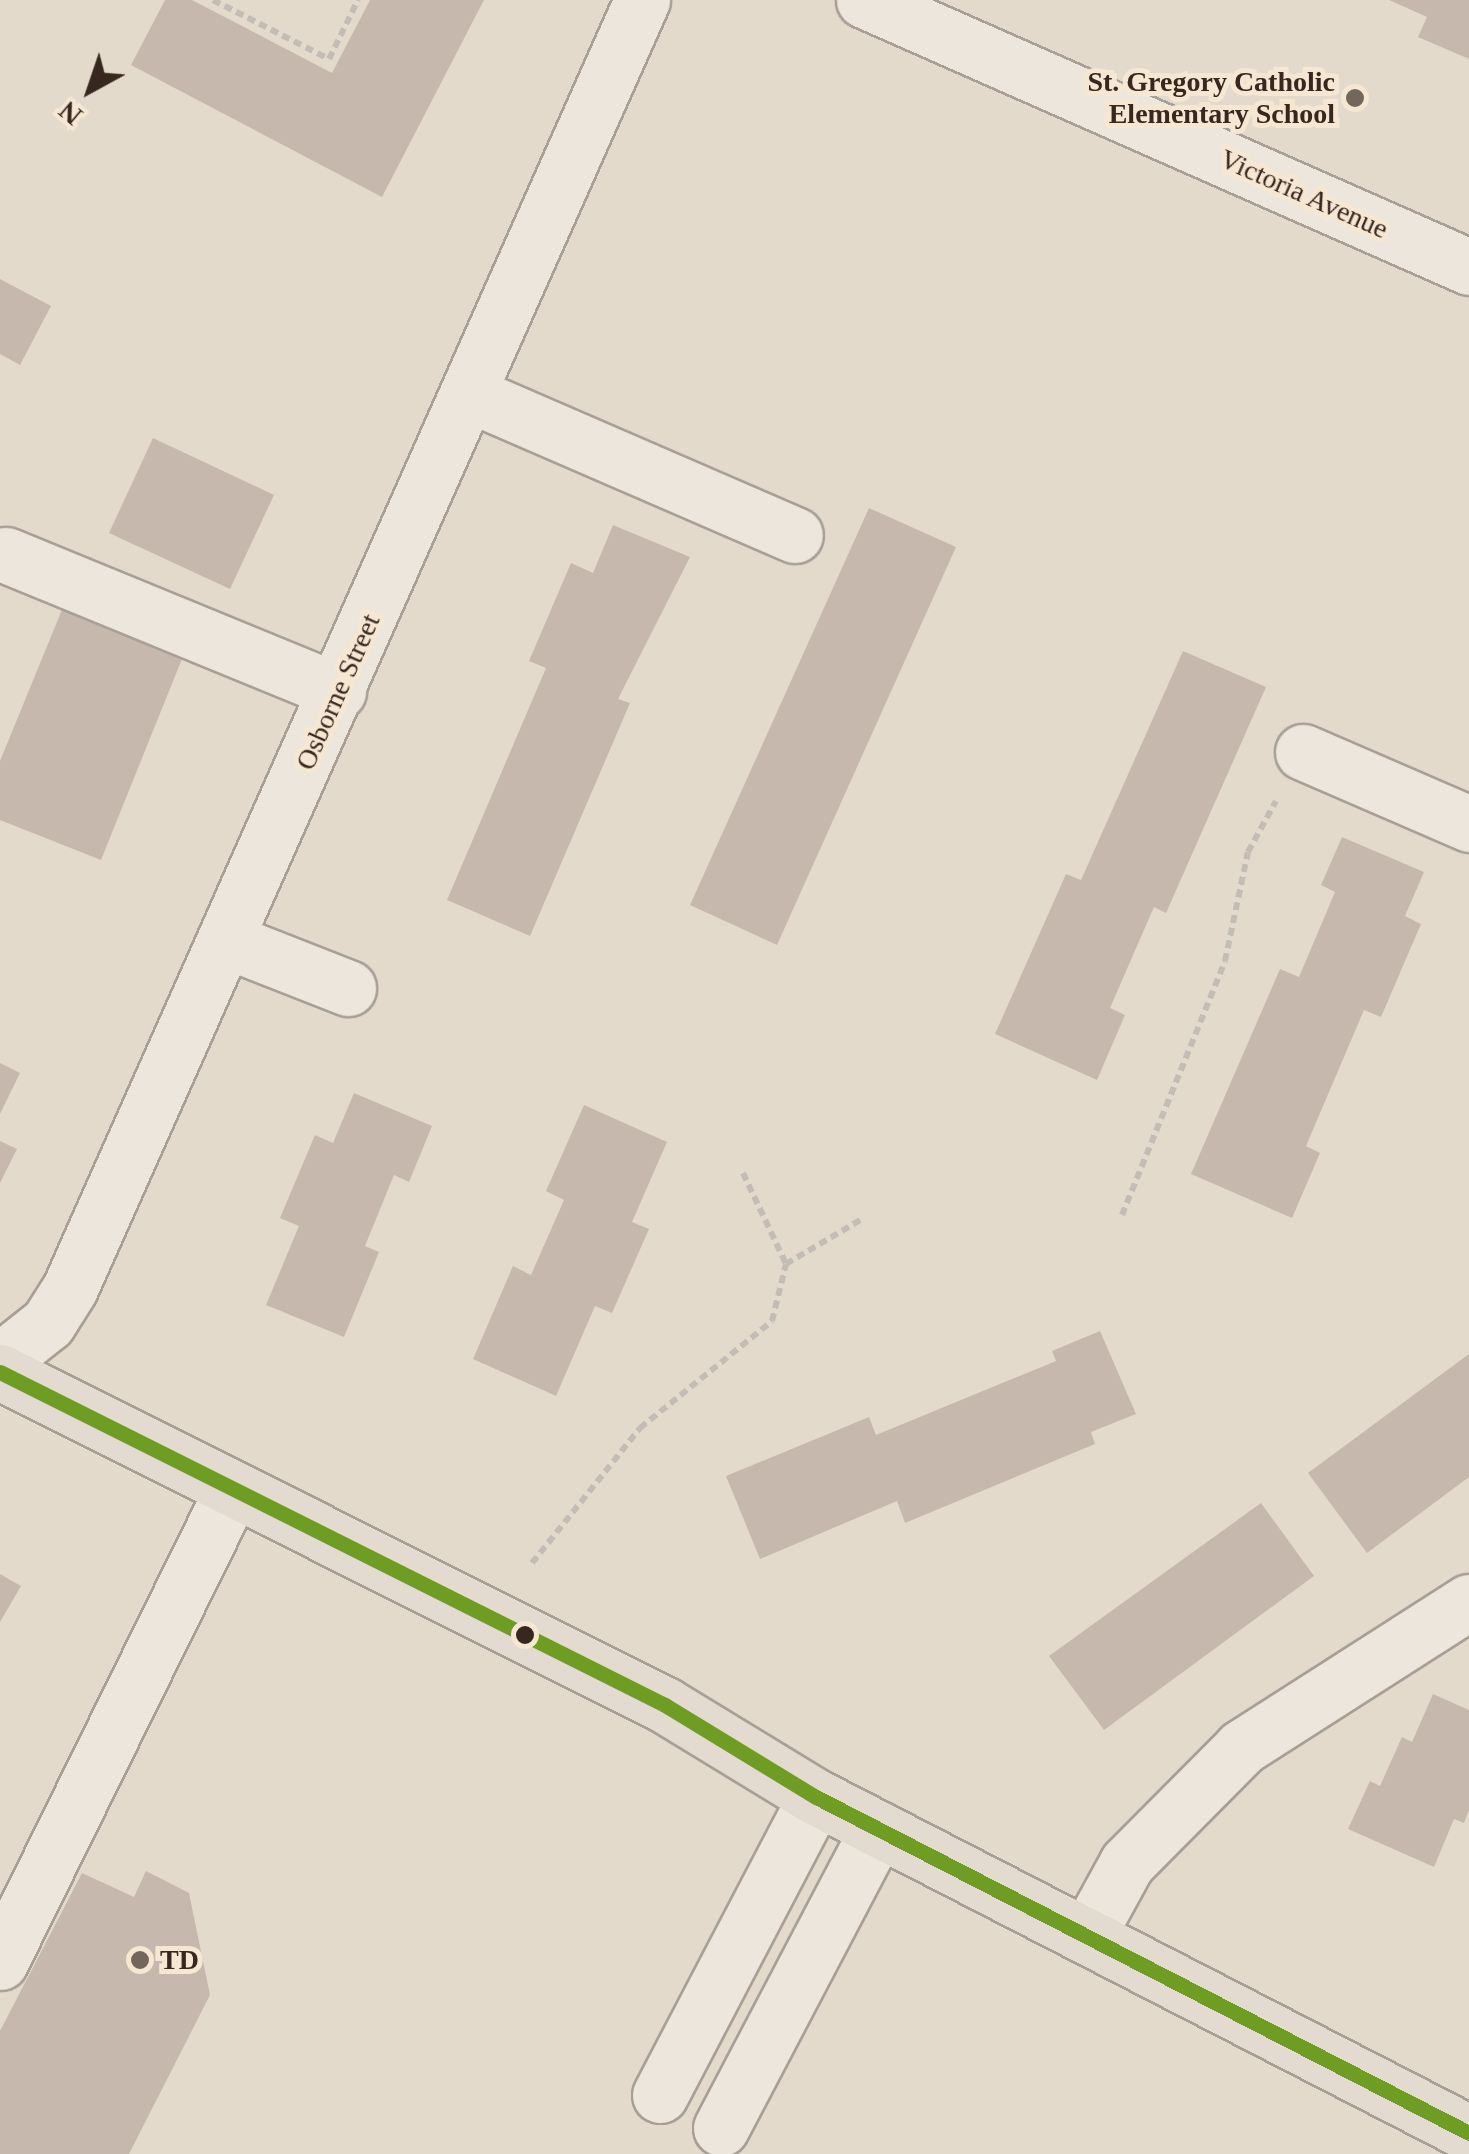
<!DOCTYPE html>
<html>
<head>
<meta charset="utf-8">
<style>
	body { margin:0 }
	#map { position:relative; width:1469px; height:2154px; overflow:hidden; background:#e3dacc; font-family:"Times New Roman",serif }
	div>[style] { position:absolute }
	.building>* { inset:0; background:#c7b8ad }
	.path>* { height:6px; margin-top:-3px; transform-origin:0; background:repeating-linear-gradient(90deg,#c4bdb5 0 8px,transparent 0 13px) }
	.roads { filter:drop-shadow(2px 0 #a89f96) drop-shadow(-2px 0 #a89f96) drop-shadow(0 2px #a89f96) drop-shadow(0 -2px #a89f96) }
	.minor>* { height:55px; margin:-27.5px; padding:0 27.5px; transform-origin:27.5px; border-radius:27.5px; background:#ece6dd }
	.major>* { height:55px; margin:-27.5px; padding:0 27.5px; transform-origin:27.5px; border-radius:27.5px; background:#e3dbcf }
	.bus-1>* { height:15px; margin:-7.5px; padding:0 7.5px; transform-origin:7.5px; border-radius:7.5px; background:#6f9d23 }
	.dots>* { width:28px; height:28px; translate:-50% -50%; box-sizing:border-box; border:5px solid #f5e7d2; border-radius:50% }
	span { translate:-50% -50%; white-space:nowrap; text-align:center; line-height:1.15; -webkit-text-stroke:10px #f5e7d2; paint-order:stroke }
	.poi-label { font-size:28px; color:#37271e; font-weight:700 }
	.right { translate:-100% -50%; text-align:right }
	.left { translate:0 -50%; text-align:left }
	.street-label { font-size:28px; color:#37271e }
	.north { position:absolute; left:40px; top:40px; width:100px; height:100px; -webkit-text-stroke:8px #f5e7d2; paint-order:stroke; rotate:220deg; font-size:28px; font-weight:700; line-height:40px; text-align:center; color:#37271e }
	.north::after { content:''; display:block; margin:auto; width:35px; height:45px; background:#37271e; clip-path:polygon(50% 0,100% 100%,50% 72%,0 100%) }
</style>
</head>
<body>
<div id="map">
	<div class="building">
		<i style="clip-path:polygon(165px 0,192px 0,332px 73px,370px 0,484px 0,382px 197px,131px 65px)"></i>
		<i style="clip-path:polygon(1389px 0,1469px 0,1469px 59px,1418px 37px,1427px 17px)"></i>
		<i style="clip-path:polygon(0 279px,51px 306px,20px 365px,0 354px)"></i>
		<i style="clip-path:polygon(153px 438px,274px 495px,230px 589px,109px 533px)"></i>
		<i style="clip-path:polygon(869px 508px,956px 547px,777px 945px,690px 905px)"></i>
		<i style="clip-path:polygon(613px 525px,690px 557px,618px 699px,630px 703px,530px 936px,447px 900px,546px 668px,529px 661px,571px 563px,593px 573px)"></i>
		<i style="clip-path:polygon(68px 595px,188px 644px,101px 860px,0 820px,0 761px)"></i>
		<i style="clip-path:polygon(1183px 651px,1266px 687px,1166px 913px,1154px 907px,1110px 1008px,1125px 1015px,1097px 1080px,995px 1034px,1066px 874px,1081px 880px)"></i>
		<i style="clip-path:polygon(1342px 837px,1424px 872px,1405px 916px,1421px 924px,1381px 1017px,1364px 1010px,1306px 1146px,1320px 1153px,1292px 1218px,1191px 1174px,1280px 969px,1299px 977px,1335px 892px,1321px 885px)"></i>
		<i style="clip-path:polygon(0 1063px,20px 1073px,0 1114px)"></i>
		<i style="clip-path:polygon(354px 1093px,432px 1126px,409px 1182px,394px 1175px,365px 1246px,379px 1252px,344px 1337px,266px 1305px,299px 1226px,280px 1218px,315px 1135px,333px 1143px)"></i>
		<i style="clip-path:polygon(584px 1105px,667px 1142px,632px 1222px,649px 1229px,612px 1313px,595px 1306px,556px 1396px,473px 1359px,513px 1266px,531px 1275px,564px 1200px,546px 1191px)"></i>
		<i style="clip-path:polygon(0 1141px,17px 1149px,0 1183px)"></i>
		<i style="clip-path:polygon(1100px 1331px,1136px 1414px,1091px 1432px,1095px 1444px,905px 1523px,897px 1501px,760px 1559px,726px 1476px,869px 1417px,876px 1435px,1056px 1361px,1052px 1351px)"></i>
		<i style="clip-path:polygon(1469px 1354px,1469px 1477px,1367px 1553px,1308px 1473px)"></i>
		<i style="clip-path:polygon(1261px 1503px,1314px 1576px,1104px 1730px,1049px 1656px)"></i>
		<i style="clip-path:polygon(0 1574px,21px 1586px,0 1622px)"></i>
		<i style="clip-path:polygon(1433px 1694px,1469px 1710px,1469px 1810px,1464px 1823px,1454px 1819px,1434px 1867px,1348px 1829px,1370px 1781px,1380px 1786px,1402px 1737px,1412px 1742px)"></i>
		<i style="clip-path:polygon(146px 1871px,189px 1893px,210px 1995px,129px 2154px,0 2154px,0 2031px,82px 1873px,134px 1897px)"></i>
	</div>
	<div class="path">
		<i style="left:213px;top:0;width:130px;rotate:27deg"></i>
		<i style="left:329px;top:59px;width:66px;rotate:-63.8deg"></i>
		<i style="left:743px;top:1173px;width:101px;rotate:64.7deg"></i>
		<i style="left:1122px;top:1215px;width:274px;rotate:-67.9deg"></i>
		<i style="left:1225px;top:961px;width:111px;rotate:-78.1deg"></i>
		<i style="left:1248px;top:852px;width:58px;rotate:-61.2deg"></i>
		<i style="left:532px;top:1563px;width:173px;rotate:-51.3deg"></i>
		<i style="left:640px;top:1428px;width:170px;rotate:-39deg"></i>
		<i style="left:772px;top:1321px;width:59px;rotate:-76.2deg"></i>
		<i style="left:786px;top:1264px;width:88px;rotate:-30.6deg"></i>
	</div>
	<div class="roads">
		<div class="minor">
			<i style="left:864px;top:0;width:661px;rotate:23.81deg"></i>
			<i style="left:469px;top:394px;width:355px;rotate:23.4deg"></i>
			<i style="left:6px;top:555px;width:359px;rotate:22.3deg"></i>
			<i style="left:1303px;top:752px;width:181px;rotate:23.4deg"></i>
			<i style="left:228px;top:941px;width:129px;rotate:21.4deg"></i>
			<i style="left:0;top:1361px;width:61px;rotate:-38.4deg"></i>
			<i style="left:48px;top:1323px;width:41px;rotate:-57.8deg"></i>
			<i style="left:70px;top:1288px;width:1409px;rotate:-66.05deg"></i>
			<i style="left:1087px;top:1936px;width:83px;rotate:-61.3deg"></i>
			<i style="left:1127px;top:1863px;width:163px;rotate:-45.2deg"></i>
			<i style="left:1242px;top:1747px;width:269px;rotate:-32.6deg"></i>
			<i style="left:0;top:1962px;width:525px;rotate:-63.78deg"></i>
			<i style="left:660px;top:2095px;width:336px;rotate:-62.4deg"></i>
			<i style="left:721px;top:2128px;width:338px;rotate:-62.3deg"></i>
		</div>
		<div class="major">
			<i style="left:0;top:1372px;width:744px;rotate:26.6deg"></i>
			<i style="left:665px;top:1705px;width:177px;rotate:31.4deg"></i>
			<i style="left:816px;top:1797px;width:734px;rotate:27.23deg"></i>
		</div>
	</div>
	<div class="bus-1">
		<i style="left:0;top:1372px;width:744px;rotate:26.6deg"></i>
		<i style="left:665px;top:1705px;width:177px;rotate:31.4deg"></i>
		<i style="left:816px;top:1797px;width:734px;rotate:27.23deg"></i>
	</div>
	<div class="dots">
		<i style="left:1355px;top:98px;background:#73665b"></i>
		<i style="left:525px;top:1635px;background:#37271e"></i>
		<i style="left:140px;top:1960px;background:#73665b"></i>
	</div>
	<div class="poi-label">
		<span class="right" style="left:1335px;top:98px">St. Gregory Catholic<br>Elementary School</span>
		<span class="left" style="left:160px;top:1960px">TD</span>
	</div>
	<div class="street-label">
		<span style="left:1304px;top:194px;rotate:24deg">Victoria Avenue</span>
		<span style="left:338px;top:692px;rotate:-66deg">Osborne Street</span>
	</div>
	<div class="north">N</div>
</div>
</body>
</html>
